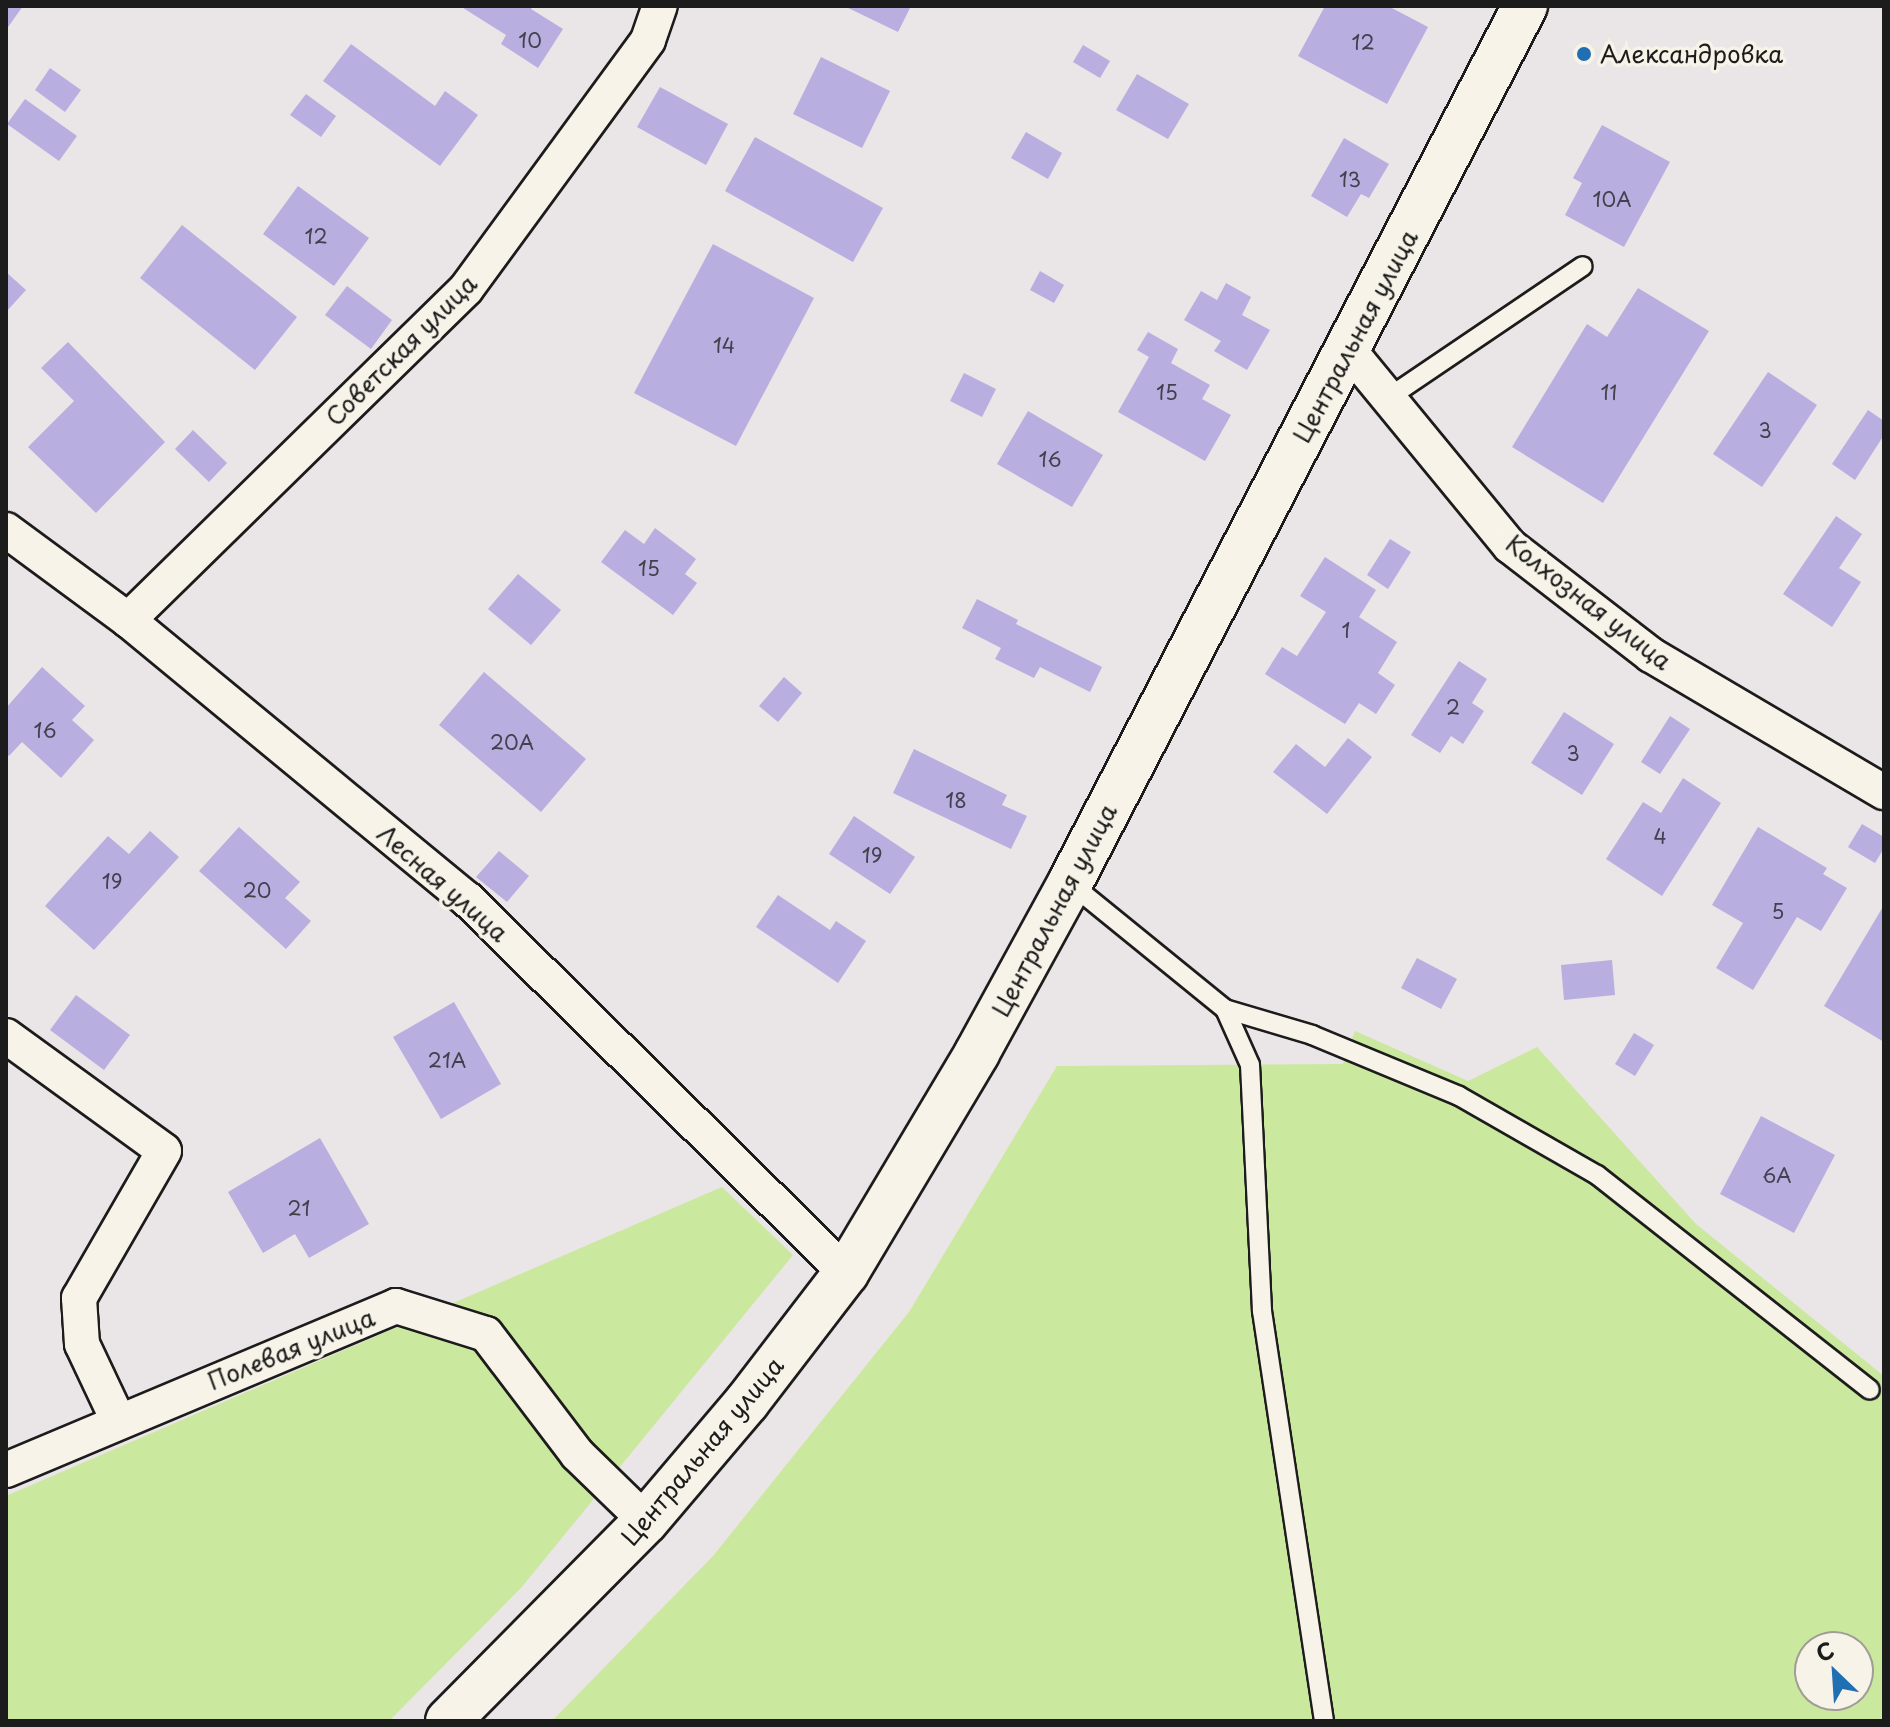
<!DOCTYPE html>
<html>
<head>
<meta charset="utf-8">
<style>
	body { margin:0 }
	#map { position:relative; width:1890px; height:1727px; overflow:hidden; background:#eae5e6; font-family:"Playpen Sans",sans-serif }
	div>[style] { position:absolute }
	.green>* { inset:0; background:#cbe89f }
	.building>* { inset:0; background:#b8afe0 }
	.roads { filter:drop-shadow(2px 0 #1c1c1c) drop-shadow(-2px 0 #1c1c1c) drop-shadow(0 2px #1c1c1c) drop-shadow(0 -2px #1c1c1c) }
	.lane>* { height:18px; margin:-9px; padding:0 9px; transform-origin:9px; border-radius:9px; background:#f7f3e8 }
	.street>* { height:34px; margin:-17px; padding:0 17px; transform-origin:17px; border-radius:17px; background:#f7f3e8 }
	.secondary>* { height:44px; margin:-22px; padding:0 22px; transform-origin:22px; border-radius:22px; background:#f7f3e8 }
	.dots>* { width:22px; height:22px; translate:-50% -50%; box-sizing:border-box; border:4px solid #f7f3e8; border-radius:50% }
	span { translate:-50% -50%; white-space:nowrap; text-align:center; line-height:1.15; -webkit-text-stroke:7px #f7f3e8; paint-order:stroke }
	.number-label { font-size:20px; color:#43414d }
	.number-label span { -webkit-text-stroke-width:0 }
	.poi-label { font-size:24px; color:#1c1c1c }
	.left { translate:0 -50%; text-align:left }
	.street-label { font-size:24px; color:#1c1c1c }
	.frame { position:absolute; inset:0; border:8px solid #1c1c1c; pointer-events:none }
	.north { position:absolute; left:1794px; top:1631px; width:80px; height:80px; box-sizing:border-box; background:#f7f3e8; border:2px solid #9f9d96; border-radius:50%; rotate:335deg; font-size:22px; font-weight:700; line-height:32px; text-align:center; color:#1c1c1c }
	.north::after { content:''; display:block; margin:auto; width:28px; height:36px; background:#1f6fb2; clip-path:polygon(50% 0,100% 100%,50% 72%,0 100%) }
</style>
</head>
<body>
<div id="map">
	<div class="green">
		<i style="clip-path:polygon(evenodd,1355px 1031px,1468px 1081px,1537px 1047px,1696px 1224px,1884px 1376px,1884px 1721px,552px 1721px,713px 1556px,909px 1312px,1057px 1066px,1343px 1064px,1355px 1031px,1810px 1647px,1858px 1647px,1858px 1695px,1810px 1695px,1810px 1647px)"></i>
		<i style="clip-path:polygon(722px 1187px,793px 1255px,521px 1588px,389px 1721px,6px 1721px,6px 1496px)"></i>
	</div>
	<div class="building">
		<i style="clip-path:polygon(6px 6px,23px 6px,6px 30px)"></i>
		<i style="clip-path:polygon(460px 6px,533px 6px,531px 9px,563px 29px,538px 68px,501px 44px,506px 35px)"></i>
		<i style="clip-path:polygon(844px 6px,911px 6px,898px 32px)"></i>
		<i style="clip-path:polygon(1325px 6px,1388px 6px,1428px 27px,1387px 104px,1298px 56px)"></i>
		<i style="clip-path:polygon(351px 44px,435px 106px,445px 91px,478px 115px,440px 166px,323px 81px)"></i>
		<i style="clip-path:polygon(1083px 45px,1110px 61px,1100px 78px,1073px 62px)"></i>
		<i style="clip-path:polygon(821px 57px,890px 91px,862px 148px,793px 114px)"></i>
		<i style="clip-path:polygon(50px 68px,81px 90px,65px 112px,35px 90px)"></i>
		<i style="clip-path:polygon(1137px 74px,1189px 104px,1168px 139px,1116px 110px)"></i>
		<i style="clip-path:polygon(660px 87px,728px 124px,706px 165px,637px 127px)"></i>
		<i style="clip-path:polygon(306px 94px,336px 116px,321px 137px,290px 115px)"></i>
		<i style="clip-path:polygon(25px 99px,77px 136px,59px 161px,7px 124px)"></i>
		<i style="clip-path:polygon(1602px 125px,1670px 162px,1624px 247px,1565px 215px,1582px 183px,1573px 178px)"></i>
		<i style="clip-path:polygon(1026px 132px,1062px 153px,1048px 179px,1011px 158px)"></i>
		<i style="clip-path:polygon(755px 137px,883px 208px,853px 262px,725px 191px)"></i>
		<i style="clip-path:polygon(1344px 138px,1389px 164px,1369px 198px,1361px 194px,1347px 217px,1311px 196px)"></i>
		<i style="clip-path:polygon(298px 186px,369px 238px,334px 286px,263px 234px)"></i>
		<i style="clip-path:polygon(182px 225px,297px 317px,255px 370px,140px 278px)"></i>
		<i style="clip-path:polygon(713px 244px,814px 298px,736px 446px,634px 393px)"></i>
		<i style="clip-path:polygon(1040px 271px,1064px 285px,1054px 303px,1030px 290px)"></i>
		<i style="clip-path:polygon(6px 272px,26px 290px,6px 312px)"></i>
		<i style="clip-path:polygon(1226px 283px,1251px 297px,1242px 315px,1270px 330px,1247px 370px,1214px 351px,1221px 341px,1184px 320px,1201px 291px,1217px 300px)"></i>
		<i style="clip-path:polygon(347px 286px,392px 320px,371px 349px,325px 315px)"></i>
		<i style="clip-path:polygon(1638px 288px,1709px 331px,1603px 503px,1512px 447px,1587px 324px,1607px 337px)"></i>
		<i style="clip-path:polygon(1148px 332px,1178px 349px,1171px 363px,1210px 385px,1202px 399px,1231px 415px,1205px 461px,1118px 412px,1149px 357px,1137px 350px)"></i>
		<i style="clip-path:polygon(68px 342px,165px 442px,96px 513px,28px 447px,74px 401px,41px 368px)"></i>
		<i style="clip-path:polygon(1768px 372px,1817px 405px,1762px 487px,1713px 454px)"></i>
		<i style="clip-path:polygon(964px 373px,996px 389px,982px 417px,950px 401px)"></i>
		<i style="clip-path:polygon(1868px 410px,1884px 421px,1884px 435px,1855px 480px,1832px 464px)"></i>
		<i style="clip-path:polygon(1028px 411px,1103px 455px,1072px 507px,997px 464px)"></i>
		<i style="clip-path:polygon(193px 430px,227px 463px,209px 482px,175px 449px)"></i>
		<i style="clip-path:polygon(1836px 516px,1862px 534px,1839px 568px,1861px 582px,1832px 627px,1783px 594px)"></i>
		<i style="clip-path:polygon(655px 528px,696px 559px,685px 574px,697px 583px,673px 615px,601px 562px,625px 530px,644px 544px)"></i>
		<i style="clip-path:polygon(1390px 539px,1411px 552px,1388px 589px,1367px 575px)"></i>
		<i style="clip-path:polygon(1325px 557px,1376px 590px,1359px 617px,1397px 642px,1378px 673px,1395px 685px,1376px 714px,1359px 703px,1345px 724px,1265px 674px,1282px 647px,1297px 656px,1326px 612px,1300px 596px)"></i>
		<i style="clip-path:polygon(518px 574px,561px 610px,531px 645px,488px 609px)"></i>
		<i style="clip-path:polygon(977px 599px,1018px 620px,1016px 624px,1102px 667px,1090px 692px,1040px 667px,1034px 678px,995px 659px,1001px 648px,962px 628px)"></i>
		<i style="clip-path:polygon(1459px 661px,1487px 679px,1472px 703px,1484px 711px,1463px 744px,1451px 736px,1440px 753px,1411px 735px)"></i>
		<i style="clip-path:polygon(42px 667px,85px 706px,72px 720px,94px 740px,61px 778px,22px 742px,9px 756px,6px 753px,6px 708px)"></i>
		<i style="clip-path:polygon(484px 672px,586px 759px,541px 812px,439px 725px)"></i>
		<i style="clip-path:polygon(784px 677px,802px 693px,778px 722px,759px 706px)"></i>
		<i style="clip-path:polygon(1564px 712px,1614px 744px,1582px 795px,1531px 763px)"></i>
		<i style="clip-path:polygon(1670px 716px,1690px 729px,1660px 774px,1641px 762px)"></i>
		<i style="clip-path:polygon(1348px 738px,1372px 757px,1327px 814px,1273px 772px,1296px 744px,1325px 767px)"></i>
		<i style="clip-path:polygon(914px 749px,1007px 795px,1002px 805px,1027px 816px,1011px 849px,893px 793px)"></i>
		<i style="clip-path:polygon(1683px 778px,1721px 803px,1662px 896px,1606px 859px,1643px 802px,1661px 813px)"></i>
		<i style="clip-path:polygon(854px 816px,915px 857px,890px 894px,829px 854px)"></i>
		<i style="clip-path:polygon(1862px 824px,1884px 837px,1884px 848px,1875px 863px,1848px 847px)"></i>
		<i style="clip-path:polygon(239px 827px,300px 882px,285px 898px,311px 921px,286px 949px,199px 871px)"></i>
		<i style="clip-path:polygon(1758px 827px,1827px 868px,1823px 874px,1847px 888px,1821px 931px,1797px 917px,1753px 990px,1716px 968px,1743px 923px,1712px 905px)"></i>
		<i style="clip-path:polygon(150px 831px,179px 857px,94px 950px,45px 906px,108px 836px,129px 854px)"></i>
		<i style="clip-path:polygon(499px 851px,529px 876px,507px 902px,476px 877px)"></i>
		<i style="clip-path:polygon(778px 895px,830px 930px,836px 921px,866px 941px,838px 983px,756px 927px)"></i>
		<i style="clip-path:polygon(1884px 905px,1884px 1042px,1824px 1006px)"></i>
		<i style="clip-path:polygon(1417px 958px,1457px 979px,1441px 1009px,1401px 988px)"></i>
		<i style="clip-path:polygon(1612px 960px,1615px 995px,1564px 1000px,1561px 965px)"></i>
		<i style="clip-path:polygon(76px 995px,130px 1035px,104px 1070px,50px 1030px)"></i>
		<i style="clip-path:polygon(454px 1002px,501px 1084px,441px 1119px,393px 1037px)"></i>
		<i style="clip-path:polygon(1634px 1033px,1654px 1045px,1635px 1076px,1615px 1064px)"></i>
		<i style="clip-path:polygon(1761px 1116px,1835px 1155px,1794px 1233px,1720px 1194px)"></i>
		<i style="clip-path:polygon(320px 1138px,369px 1224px,309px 1258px,295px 1234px,263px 1253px,228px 1192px)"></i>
	</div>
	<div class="roads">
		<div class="lane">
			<i style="left:1388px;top:398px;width:235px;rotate:-34.1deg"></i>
			<i style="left:1071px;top:884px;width:198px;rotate:39.1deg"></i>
			<i style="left:1225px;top:1009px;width:61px;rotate:65.9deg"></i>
			<i style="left:1250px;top:1065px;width:246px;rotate:87.2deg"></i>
			<i style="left:1262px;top:1311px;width:415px;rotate:81.4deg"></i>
			<i style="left:1225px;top:1009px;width:91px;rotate:16.6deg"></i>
			<i style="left:1312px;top:1035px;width:159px;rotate:22.5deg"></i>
			<i style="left:1459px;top:1096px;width:159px;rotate:29.8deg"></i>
			<i style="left:1597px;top:1175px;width:347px;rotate:38.2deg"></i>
		</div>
		<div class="street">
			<i style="left:1348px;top:349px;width:255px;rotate:50.6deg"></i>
			<i style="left:1510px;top:546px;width:178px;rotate:37.7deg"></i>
			<i style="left:1651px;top:655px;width:270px;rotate:30.5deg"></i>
			<i style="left:6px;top:530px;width:152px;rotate:36.4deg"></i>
			<i style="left:128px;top:620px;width:439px;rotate:39.5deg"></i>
			<i style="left:467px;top:899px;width:532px;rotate:44.62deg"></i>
			<i style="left:128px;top:620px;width:473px;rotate:-44.4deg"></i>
			<i style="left:466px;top:289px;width:308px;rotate:-53.8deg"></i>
			<i style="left:648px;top:40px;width:36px;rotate:-71deg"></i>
			<i style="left:6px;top:1036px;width:195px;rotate:36deg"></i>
			<i style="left:164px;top:1151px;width:170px;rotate:120deg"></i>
			<i style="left:79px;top:1298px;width:46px;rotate:86.3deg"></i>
			<i style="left:82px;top:1344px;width:84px;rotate:64.7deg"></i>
			<i style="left:6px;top:1470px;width:423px;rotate:-22.8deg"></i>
			<i style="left:396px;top:1306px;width:94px;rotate:17.3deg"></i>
			<i style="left:486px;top:1334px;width:151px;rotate:52.8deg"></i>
			<i style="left:577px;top:1454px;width:96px;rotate:44.2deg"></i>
		</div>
		<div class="secondary">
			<i style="left:448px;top:1721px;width:281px;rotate:-45.3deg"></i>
			<i style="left:646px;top:1521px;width:156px;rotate:-49.7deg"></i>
			<i style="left:747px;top:1402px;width:163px;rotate:-52.5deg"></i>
			<i style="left:846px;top:1273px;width:256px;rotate:-59.2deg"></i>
			<i style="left:977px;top:1053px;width:194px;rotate:-61.3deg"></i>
			<i style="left:1070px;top:883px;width:988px;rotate:-62.58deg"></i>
		</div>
	</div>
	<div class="dots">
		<i style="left:1584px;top:54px;background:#1f6fb2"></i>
	</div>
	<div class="number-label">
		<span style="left:530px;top:40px">10</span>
		<span style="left:1363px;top:42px">12</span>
		<span style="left:1350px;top:179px">13</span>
		<span style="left:1612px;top:199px">10А</span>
		<span style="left:316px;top:236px">12</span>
		<span style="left:724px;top:345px">14</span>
		<span style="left:1167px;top:392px">15</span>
		<span style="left:1609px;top:392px">11</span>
		<span style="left:1765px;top:430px">3</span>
		<span style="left:1050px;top:459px">16</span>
		<span style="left:649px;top:568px">15</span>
		<span style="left:1346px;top:630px">1</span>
		<span style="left:1453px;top:707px">2</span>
		<span style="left:45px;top:730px">16</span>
		<span style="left:512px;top:742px">20А</span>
		<span style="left:1573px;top:753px">3</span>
		<span style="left:956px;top:800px">18</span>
		<span style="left:1660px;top:836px">4</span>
		<span style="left:872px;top:855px">19</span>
		<span style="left:112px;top:881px">19</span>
		<span style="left:257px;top:890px">20</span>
		<span style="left:1778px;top:911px">5</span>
		<span style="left:447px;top:1060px">21А</span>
		<span style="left:1777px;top:1175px">6А</span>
		<span style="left:299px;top:1208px">21</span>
	</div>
	<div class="poi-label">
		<span class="left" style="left:1600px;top:54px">Александровка</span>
	</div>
	<div class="street-label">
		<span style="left:1355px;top:336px;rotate:-62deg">Центральная улица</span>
		<span style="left:401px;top:350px;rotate:-45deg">Советская улица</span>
		<span style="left:1589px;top:602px;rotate:38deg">Колхозная улица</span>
		<span style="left:443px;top:883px;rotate:41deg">Лесная улица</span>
		<span style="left:1054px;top:910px;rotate:-62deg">Центральная улица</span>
		<span style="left:291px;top:1349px;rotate:-22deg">Полевая улица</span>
		<span style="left:702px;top:1451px;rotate:-50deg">Центральная улица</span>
	</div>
	<div class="frame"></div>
	<div class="north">С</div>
</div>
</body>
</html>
